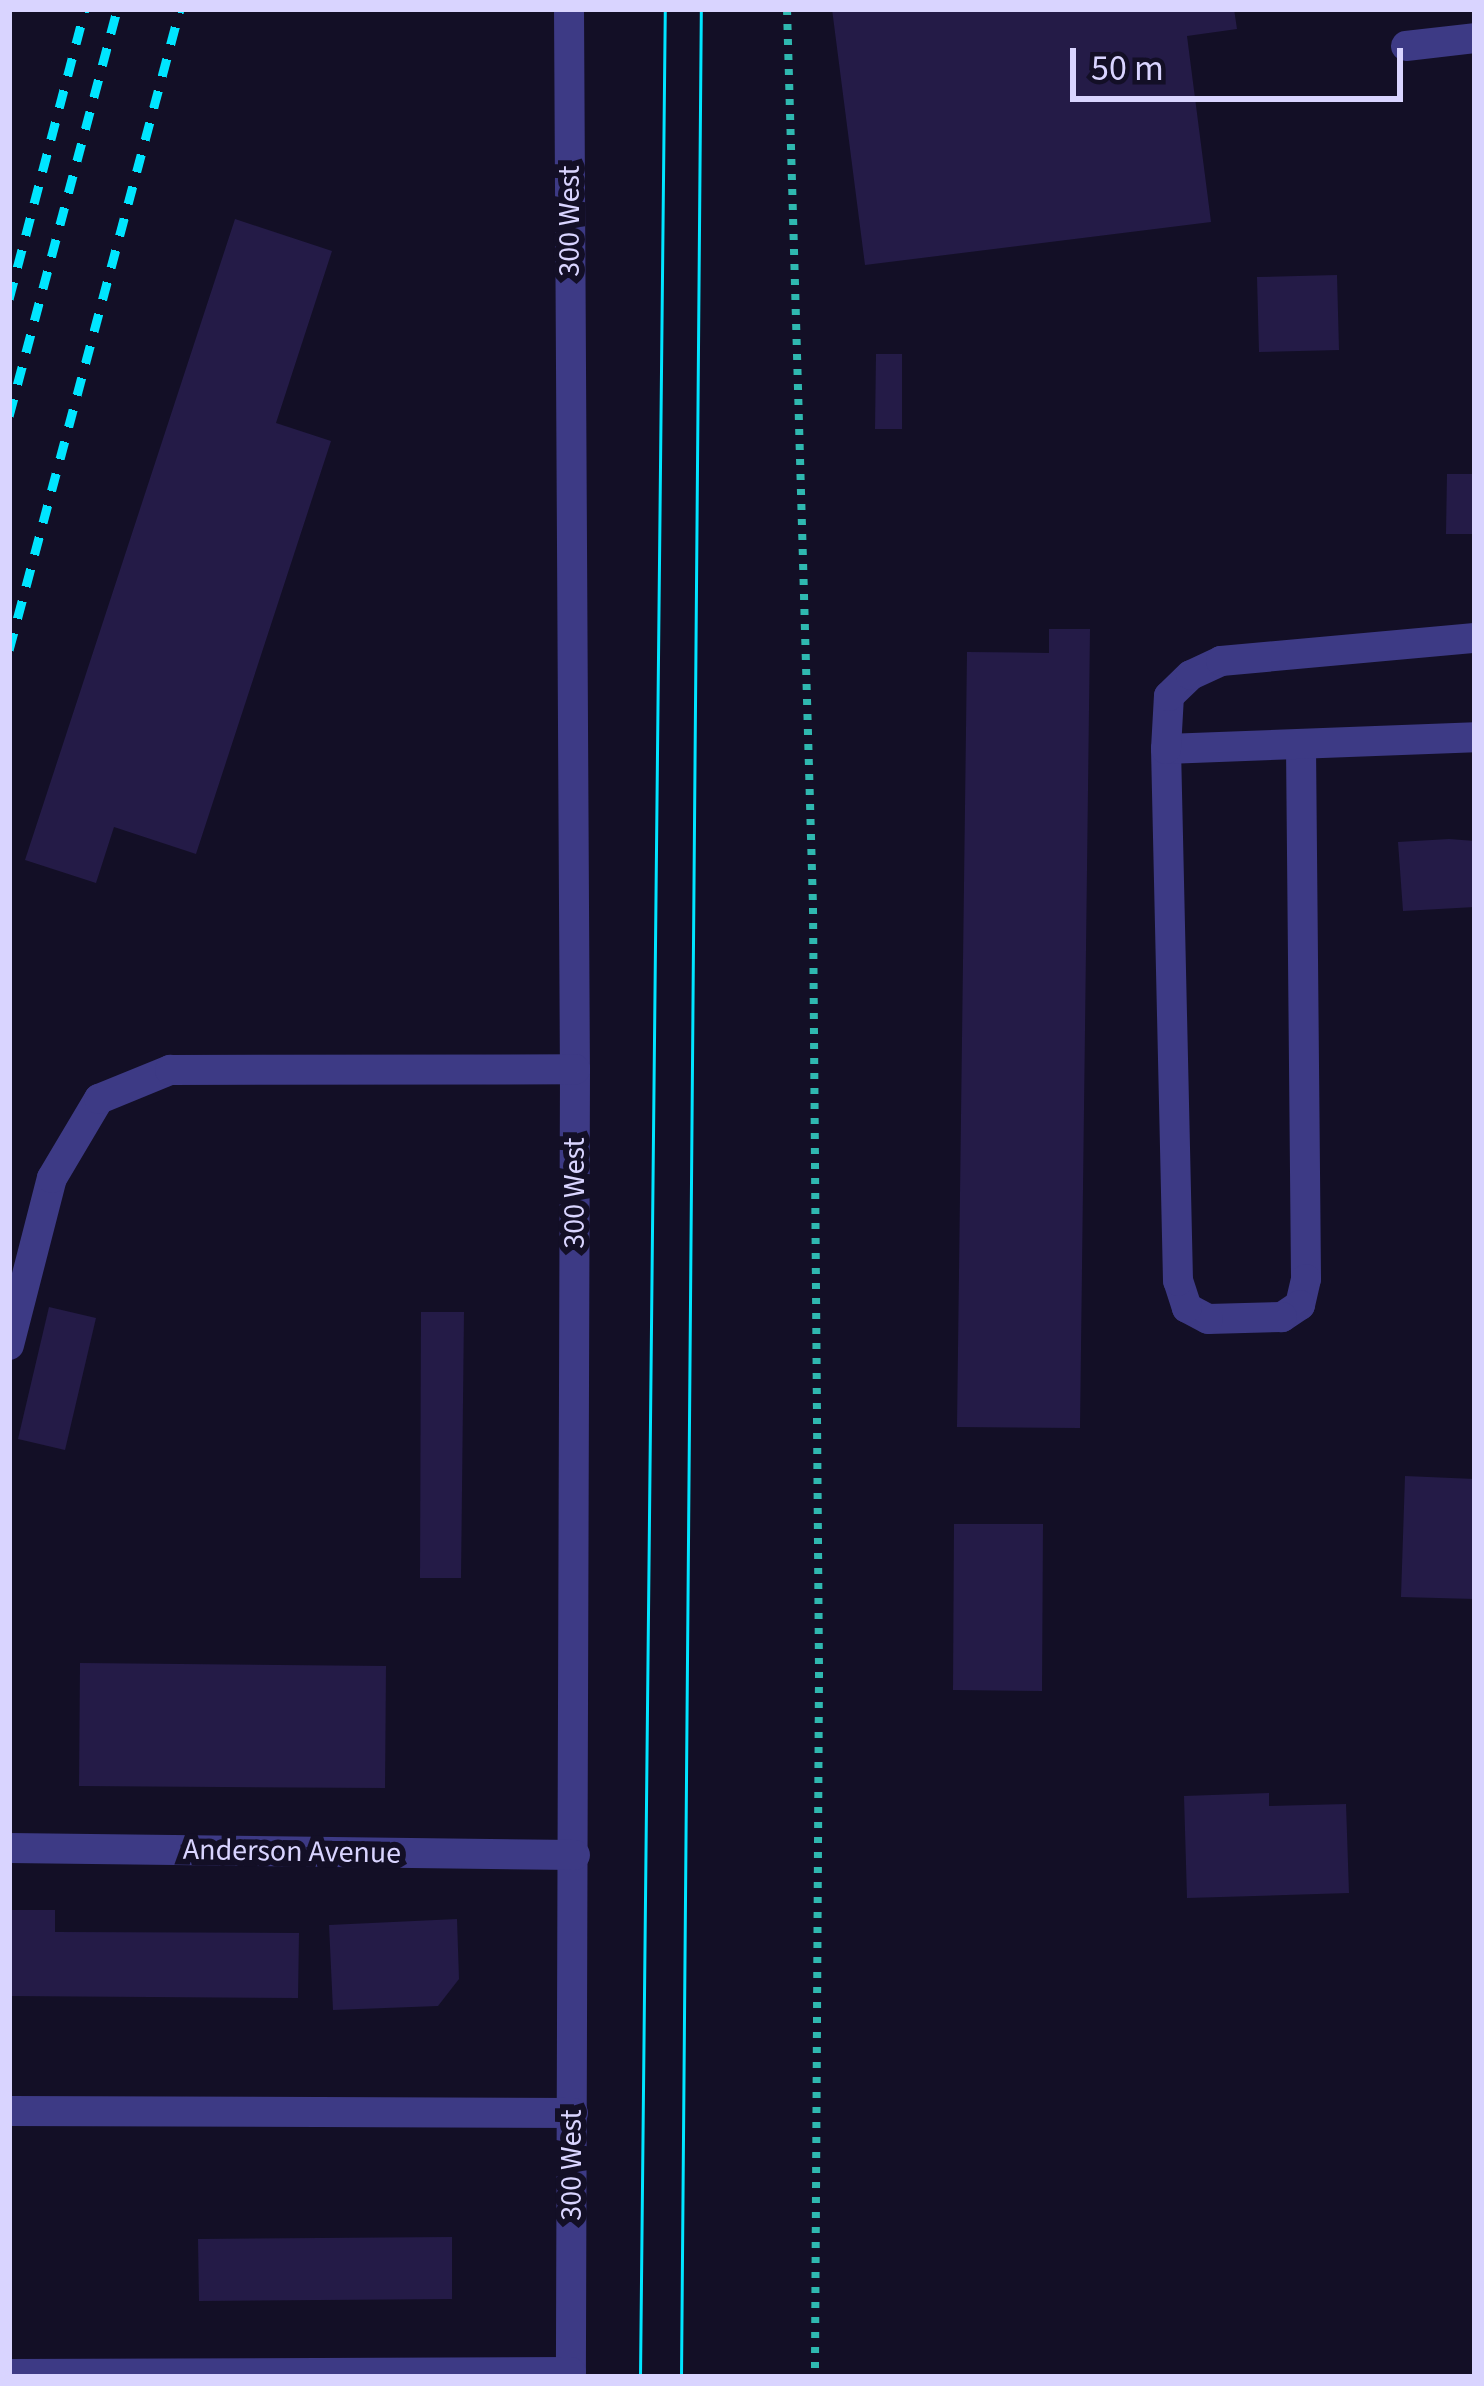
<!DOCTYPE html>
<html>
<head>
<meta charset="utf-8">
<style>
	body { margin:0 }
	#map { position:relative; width:1484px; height:2386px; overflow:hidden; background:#130f26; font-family:"Source Sans 3",sans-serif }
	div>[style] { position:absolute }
	.building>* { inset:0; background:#241b47 }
	.path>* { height:8px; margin-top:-4px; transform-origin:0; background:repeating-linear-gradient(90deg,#2fb8b0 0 6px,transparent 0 15px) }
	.minor>* { height:30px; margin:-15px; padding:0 15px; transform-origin:15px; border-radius:15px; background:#3d3a85 }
	.tram>* { height:3px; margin:-1.5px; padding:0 1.5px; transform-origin:1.5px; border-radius:1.5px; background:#00e5ff }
	.rail>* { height:9px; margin-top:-4.5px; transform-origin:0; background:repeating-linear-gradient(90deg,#00e5ff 0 18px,transparent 0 33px) }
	span { translate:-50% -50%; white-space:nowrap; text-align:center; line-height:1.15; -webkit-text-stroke:12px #130f26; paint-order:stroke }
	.street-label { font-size:30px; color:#d9d4ff }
	.frame { position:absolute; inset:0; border:12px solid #d9d4ff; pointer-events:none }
	.scale { position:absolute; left:1070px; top:48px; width:333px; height:54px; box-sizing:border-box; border:6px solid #d9d4ff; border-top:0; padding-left:15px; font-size:36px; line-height:42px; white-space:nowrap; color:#d9d4ff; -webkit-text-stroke:9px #130f26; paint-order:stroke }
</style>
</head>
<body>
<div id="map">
	<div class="building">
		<i style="clip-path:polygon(832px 9px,1234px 9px,1237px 29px,1187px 36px,1211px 222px,865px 265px)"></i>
		<i style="clip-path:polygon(235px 219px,332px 251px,276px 423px,331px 441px,196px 854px,114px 827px,96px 883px,25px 860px)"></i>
		<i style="clip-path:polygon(1337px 275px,1339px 350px,1259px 352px,1257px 277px)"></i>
		<i style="clip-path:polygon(876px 354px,902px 354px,902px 429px,875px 429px)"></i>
		<i style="clip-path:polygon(1447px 474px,1475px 474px,1475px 534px,1446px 534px)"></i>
		<i style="clip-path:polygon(1049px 629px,1090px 629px,1080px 1428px,957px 1427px,967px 652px,1049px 653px)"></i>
		<i style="clip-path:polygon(1449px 839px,1475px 841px,1475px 907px,1403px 911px,1398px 842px)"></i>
		<i style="clip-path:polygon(49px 1307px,96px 1318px,65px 1450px,18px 1439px)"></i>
		<i style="clip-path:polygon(421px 1312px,464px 1312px,461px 1578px,420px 1578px)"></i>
		<i style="clip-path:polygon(1405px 1476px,1475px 1479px,1475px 1599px,1401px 1597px)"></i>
		<i style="clip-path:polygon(954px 1524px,1043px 1524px,1042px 1691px,953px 1690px)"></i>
		<i style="clip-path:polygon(80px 1663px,386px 1666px,385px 1788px,79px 1786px)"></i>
		<i style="clip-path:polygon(1269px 1793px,1269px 1806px,1346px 1804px,1349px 1893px,1187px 1898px,1184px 1796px)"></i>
		<i style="clip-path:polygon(9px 1910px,55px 1910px,55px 1932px,299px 1933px,298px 1998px,9px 1996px)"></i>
		<i style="clip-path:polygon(457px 1919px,459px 1979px,438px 2006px,333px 2010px,329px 1925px)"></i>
		<i style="clip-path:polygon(452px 2237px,452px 2299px,199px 2301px,198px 2239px)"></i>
	</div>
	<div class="path">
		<i style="left:787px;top:9px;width:899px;rotate:88.34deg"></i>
		<i style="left:813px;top:908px;width:764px;rotate:89.55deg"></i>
		<i style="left:819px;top:1672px;width:705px;rotate:90.33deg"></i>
	</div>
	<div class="minor">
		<i style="left:569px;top:9px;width:1060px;rotate:89.68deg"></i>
		<i style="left:575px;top:1069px;width:1308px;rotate:90.18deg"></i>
		<i style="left:1406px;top:46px;width:69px;rotate:-6.6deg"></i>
		<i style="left:1301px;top:747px;width:532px;rotate:89.46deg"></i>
		<i style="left:1306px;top:1279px;width:27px;rotate:103deg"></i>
		<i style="left:1300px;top:1305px;width:22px;rotate:146deg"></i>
		<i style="left:1282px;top:1317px;width:74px;rotate:178.5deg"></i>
		<i style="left:1208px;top:1319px;width:24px;rotate:-152deg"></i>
		<i style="left:1187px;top:1308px;width:28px;rotate:-108deg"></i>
		<i style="left:1178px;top:1281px;width:532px;rotate:-91.29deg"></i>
		<i style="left:1166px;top:749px;width:309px;rotate:-2.2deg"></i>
		<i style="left:1166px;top:749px;width:53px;rotate:-86.8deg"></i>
		<i style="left:1169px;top:696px;width:30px;rotate:-44deg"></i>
		<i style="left:1191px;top:675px;width:33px;rotate:-25deg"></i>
		<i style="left:1221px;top:661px;width:255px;rotate:-5.2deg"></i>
		<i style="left:9px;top:1345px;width:172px;rotate:-75.6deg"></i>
		<i style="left:52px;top:1178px;width:92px;rotate:-59.3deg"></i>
		<i style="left:99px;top:1099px;width:77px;rotate:-22.2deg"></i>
		<i style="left:170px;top:1070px;width:405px;rotate:-0.1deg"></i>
		<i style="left:9px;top:1848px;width:566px;rotate:0.71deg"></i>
		<i style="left:9px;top:2111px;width:564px;rotate:0.2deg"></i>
		<i style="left:9px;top:2374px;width:562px;rotate:-0.2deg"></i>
	</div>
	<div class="tram">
		<i style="left:640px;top:2377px;width:2368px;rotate:-89.4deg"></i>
		<i style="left:681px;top:2377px;width:2368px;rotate:-89.52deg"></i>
	</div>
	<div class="rail">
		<i style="left:9px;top:299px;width:300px;rotate:-75.3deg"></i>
		<i style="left:9px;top:416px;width:421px;rotate:-75.1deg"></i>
		<i style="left:9px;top:650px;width:663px;rotate:-75.06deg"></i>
	</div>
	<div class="street-label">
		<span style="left:570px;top:221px;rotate:-90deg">300 West</span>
		<span style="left:575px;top:1193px;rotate:-90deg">300 West</span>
		<span style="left:292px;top:1852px;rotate:1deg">Anderson Avenue</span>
		<span style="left:572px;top:2165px;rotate:-90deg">300 West</span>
	</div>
	<div class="frame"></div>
	<div class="scale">50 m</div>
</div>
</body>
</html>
